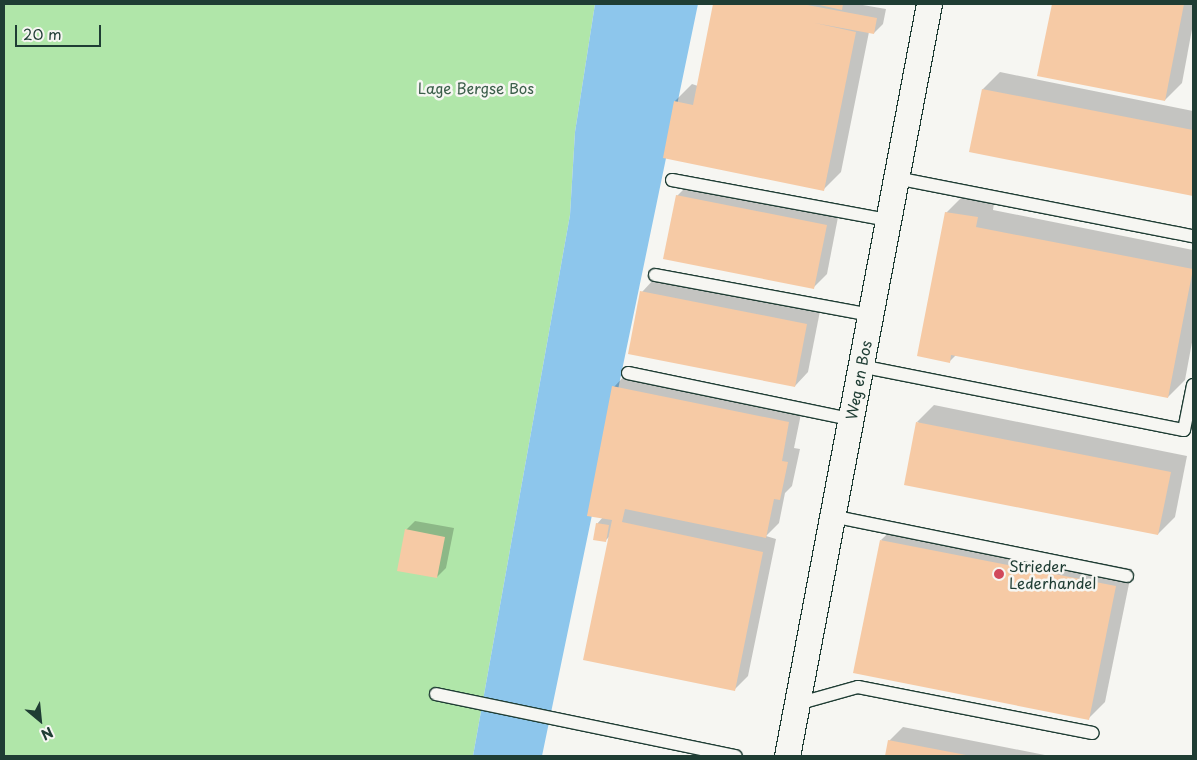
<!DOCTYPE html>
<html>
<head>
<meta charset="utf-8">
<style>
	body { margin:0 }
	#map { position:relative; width:1197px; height:760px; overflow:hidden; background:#f6f6f2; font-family:"Playpen Sans",sans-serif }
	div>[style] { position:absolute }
	.green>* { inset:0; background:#b0e6a9 }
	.water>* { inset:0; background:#8dc6ec }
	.shadow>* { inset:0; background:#0003 }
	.building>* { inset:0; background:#f6caa5 }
	.roads { filter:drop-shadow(1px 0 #1f3d34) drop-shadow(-1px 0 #1f3d34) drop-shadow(0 1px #1f3d34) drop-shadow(0 -1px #1f3d34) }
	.lane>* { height:12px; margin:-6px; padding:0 6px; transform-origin:6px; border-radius:6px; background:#f6f6f2 }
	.street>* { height:25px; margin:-12.5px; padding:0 12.5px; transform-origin:12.5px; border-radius:12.5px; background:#f6f6f2 }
	.dots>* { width:14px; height:14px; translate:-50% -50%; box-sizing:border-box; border:2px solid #f6f6f2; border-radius:50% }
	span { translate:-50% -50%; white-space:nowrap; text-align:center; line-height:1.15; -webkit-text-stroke:5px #f6f6f2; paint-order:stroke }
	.park-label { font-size:15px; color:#3c5f4b }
	.street-label { font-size:15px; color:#1f3d34 }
	.poi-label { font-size:15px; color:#1f3d34 }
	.left { translate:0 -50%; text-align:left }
	.frame { position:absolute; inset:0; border:5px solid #1f3d34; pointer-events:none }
	.north { position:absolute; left:15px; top:695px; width:50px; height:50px; -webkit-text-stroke:4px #f6f6f2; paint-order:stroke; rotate:152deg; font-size:14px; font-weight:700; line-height:20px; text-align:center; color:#1f3d34 }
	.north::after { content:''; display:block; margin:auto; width:18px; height:22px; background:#1f3d34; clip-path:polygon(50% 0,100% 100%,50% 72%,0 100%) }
	.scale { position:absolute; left:15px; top:25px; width:86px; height:22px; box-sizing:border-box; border:2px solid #1f3d34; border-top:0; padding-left:6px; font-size:15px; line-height:18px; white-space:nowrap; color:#1f3d34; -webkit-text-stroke:4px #f6f6f2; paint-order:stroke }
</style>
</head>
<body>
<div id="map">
	<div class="green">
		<i style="clip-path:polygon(4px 4px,595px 4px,575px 132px,570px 215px,473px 756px,4px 756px)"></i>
	</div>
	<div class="water">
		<i style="clip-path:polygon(595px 4px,698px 4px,542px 756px,473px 756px,570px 215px,575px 132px)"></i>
	</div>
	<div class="shadow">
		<i style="clip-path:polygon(714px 4px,857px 4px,886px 9px,883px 24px,874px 33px,869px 32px,841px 172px,824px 189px,664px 157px,675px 101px,692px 84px,698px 86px)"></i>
		<i style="clip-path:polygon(1053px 4px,1193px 4px,1193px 24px,1182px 83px,1165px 100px,1039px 75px)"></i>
		<i style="clip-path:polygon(1000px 72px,1193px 111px,1193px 195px,971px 151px,983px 89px)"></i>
		<i style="clip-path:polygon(690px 183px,839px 212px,827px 274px,814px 287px,677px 196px)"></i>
		<i style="clip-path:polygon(963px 196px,994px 203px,993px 210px,1193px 250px,1193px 337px,1185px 380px,1168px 397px,956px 355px,949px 362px,946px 213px)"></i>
		<i style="clip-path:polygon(655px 278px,820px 311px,808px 372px,795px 386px,642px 292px)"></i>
		<i style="clip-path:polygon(627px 373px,802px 409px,794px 448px,800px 449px,792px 486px,785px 493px,779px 523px,766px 536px,776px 539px,748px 676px,734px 690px,610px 536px,606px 540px,597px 524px,603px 517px,614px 387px)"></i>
		<i style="clip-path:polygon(934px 405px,1187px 456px,1175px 517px,1158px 534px,917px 422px)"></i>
		<i style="clip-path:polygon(415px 521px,454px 528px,446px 568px,437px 577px,406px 530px)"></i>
		<i style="clip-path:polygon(898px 524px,1132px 569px,1105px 702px,1088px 719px,881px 540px)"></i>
		<i style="clip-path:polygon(903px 727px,1050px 756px,886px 756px,889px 741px)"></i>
	</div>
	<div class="building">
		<i style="clip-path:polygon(713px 4px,802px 4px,877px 18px,874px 34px,815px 23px,856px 32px,824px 191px,663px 158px,674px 101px,693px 105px)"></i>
		<i style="clip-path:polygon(815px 4px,843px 4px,842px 10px)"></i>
		<i style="clip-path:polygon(1052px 4px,1184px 4px,1165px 101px,1037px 76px)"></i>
		<i style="clip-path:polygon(982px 89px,1193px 130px,1193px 196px,969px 152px)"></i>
		<i style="clip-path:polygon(676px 195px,827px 225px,814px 289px,663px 259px)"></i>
		<i style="clip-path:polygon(945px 212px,978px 217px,976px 227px,1193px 269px,1168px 398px,951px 355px,950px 363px,917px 356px)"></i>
		<i style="clip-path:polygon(640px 291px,807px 324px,795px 387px,628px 354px)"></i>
		<i style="clip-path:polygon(612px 386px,789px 422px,782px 461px,788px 462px,780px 500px,774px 499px,766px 538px,625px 509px,622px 522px,763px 552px,735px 691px,583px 660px,612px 520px,587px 516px)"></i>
		<i style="clip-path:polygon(916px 422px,1171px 472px,1158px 535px,904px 485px)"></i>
		<i style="clip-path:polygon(596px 523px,609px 525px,606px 542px,593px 540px)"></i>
		<i style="clip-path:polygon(405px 529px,445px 537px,437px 578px,397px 571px)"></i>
		<i style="clip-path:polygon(880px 540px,1116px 586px,1089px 720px,853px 673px)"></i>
		<i style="clip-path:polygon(888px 740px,966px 755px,966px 756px,885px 756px)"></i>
	</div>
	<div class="roads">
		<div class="lane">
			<i style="left:896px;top:178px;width:303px;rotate:11.1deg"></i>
			<i style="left:672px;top:180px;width:220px;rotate:10.5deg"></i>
			<i style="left:655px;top:275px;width:219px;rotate:10.5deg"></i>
			<i style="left:860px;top:366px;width:330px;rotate:11.2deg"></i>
			<i style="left:1184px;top:430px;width:46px;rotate:-78.7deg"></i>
			<i style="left:628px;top:373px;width:227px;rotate:11.7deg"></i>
			<i style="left:832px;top:516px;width:301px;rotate:11.5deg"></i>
			<i style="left:436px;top:694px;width:306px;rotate:11.7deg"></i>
			<i style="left:797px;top:704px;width:63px;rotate:-15.6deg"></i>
			<i style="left:858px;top:687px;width:239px;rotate:11.1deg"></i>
		</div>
		<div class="street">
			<i style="left:787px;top:756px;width:765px;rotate:-79.31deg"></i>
		</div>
	</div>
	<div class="dots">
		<i style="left:999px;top:574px;background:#d1495b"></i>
	</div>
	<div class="park-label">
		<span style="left:476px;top:88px">Lage Bergse Bos</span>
	</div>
	<div class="street-label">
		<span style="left:858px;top:380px;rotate:-79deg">Weg en Bos</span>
	</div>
	<div class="poi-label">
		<span class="left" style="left:1009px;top:574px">Strieder<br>Lederhandel</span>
	</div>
	<div class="frame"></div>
	<div class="north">N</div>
	<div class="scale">20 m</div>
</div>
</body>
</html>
